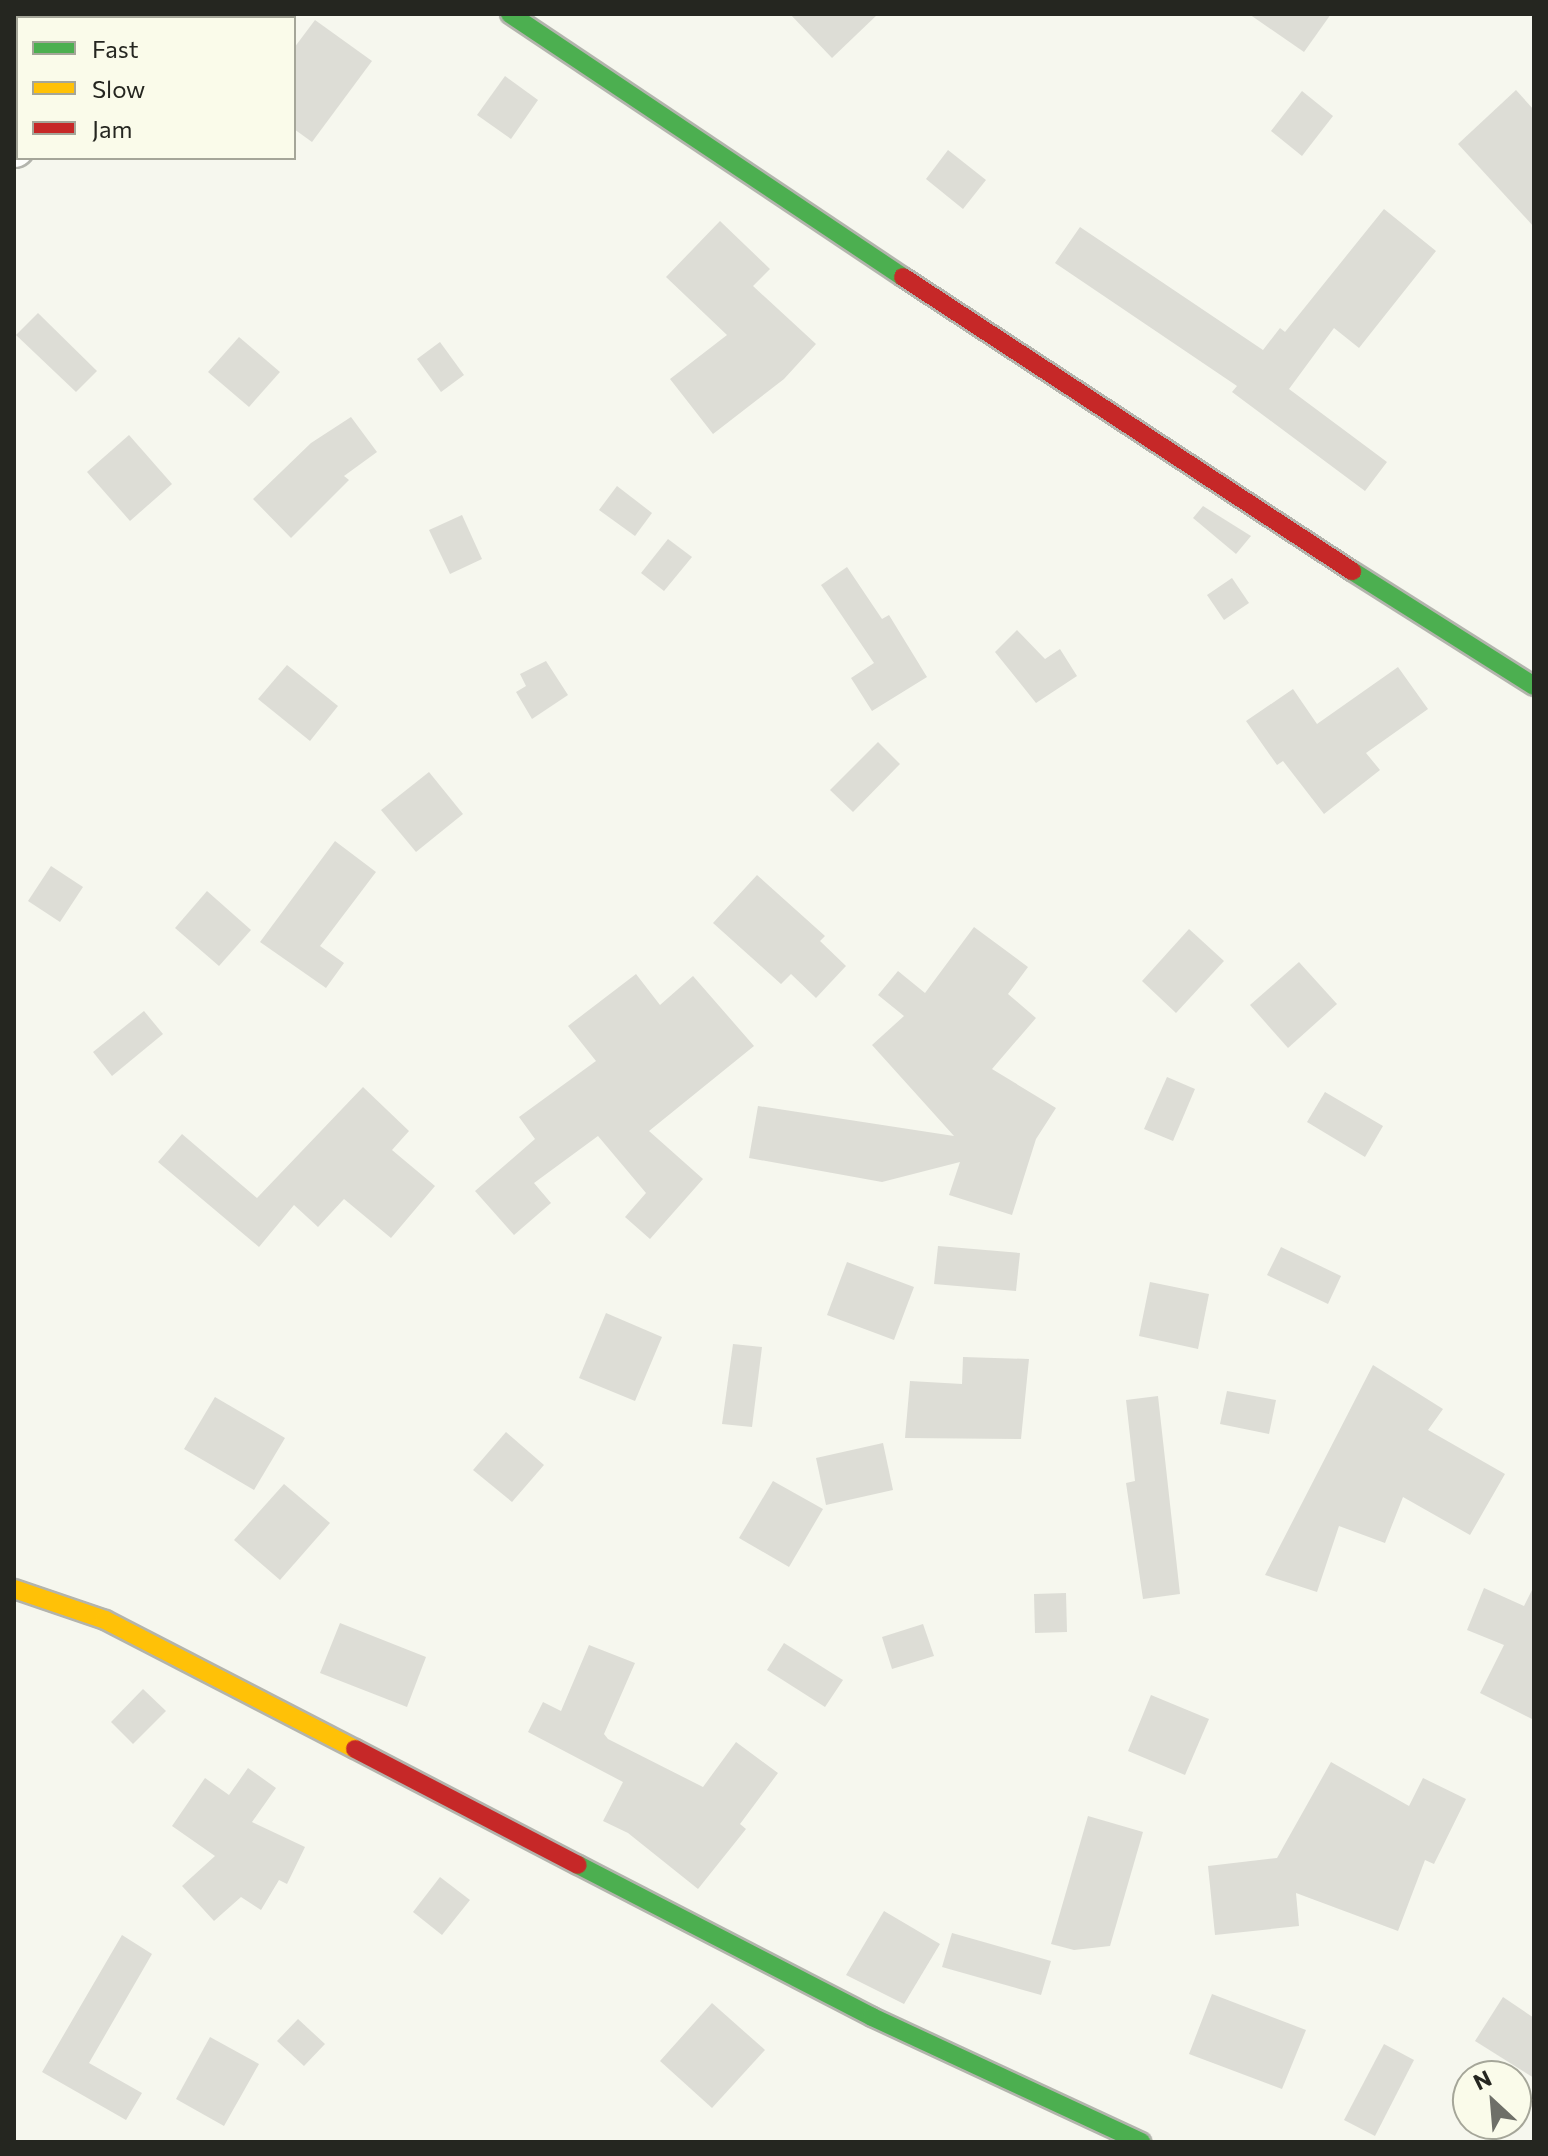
<!DOCTYPE html>
<html>
<head>
<meta charset="utf-8">
<style>
	body { margin:0 }
	#map { position:relative; width:1548px; height:2156px; overflow:hidden; background:#f6f7ee; font-family:Commissioner,sans-serif }
	div>[style] { position:absolute }
	.building>* { inset:0; background:#ddddd6 }
	.roads { filter:drop-shadow(2px 0 #b3b4ad) drop-shadow(-2px 0 #b3b4ad) drop-shadow(0 2px #b3b4ad) drop-shadow(0 -2px #b3b4ad) }
	.street>* { height:40px; margin:-20px; padding:0 20px; transform-origin:20px; border-radius:20px; background:#fefefc }
	.fast>* { height:18px; margin:-9px; padding:0 9px; transform-origin:9px; border-radius:9px; background:#4caf50 }
	.slow>* { height:18px; margin:-9px; padding:0 9px; transform-origin:9px; border-radius:9px; background:#ffc107 }
	.jam>* { height:18px; margin:-9px; padding:0 9px; transform-origin:9px; border-radius:9px; background:#c62828 }
	span { translate:-50% -50%; white-space:nowrap; text-align:center; line-height:1.15; -webkit-text-stroke:6px #fafbea; paint-order:stroke }
	.frame { position:absolute; inset:0; border:16px solid #252620; pointer-events:none }
	.legend { position:absolute; left:16px; top:16px; width:280px; height:144px; box-sizing:border-box; background:#fafbea; border:2px solid #a5a699; margin:0; padding:10px 14px; list-style:none; font-size:24px; color:#252620 }
	.legend li { display:flex; align-items:center; gap:16px; height:40px }
	.legend b { width:40px; border:2px solid #a5a699 }
	.north { position:absolute; left:1452px; top:2060px; width:80px; height:80px; box-sizing:border-box; background:#fafbea; border:2px solid #a5a699; border-radius:50%; rotate:334deg; font-size:22px; font-weight:700; line-height:32px; text-align:center; color:#252620 }
	.north::after { content:''; display:block; margin:auto; width:28px; height:36px; background:#6e6f68; clip-path:polygon(50% 0,100% 100%,50% 72%,0 100%) }
</style>
</head>
<body>
<div id="map">
	<div class="building">
		<i style="clip-path:polygon(790px 14px,878px 14px,832px 58px)"></i>
		<i style="clip-path:polygon(1249px 14px,1331px 14px,1304px 52px)"></i>
		<i style="clip-path:polygon(315px 20px,372px 61px,312px 142px,294px 129px,294px 48px)"></i>
		<i style="clip-path:polygon(505px 76px,538px 100px,511px 139px,477px 115px)"></i>
		<i style="clip-path:polygon(1516px 90px,1534px 110px,1534px 227px,1458px 144px)"></i>
		<i style="clip-path:polygon(1302px 91px,1333px 116px,1302px 156px,1271px 131px)"></i>
		<i style="clip-path:polygon(948px 150px,986px 180px,963px 209px,926px 179px)"></i>
		<i style="clip-path:polygon(1384px 209px,1436px 251px,1359px 348px,1334px 328px,1289px 389px,1387px 462px,1365px 491px,1232px 392px,1237px 386px,1055px 263px,1080px 227px,1263px 350px,1280px 328px,1285px 332px)"></i>
		<i style="clip-path:polygon(720px 221px,770px 269px,753px 286px,816px 344px,784px 379px,713px 434px,670px 379px,727px 335px,666px 277px)"></i>
		<i style="clip-path:polygon(38px 313px,97px 371px,76px 392px,16px 335px)"></i>
		<i style="clip-path:polygon(239px 337px,280px 372px,249px 407px,208px 372px)"></i>
		<i style="clip-path:polygon(440px 342px,464px 375px,441px 392px,417px 359px)"></i>
		<i style="clip-path:polygon(351px 417px,377px 452px,344px 476px,349px 480px,291px 538px,253px 499px,311px 443px)"></i>
		<i style="clip-path:polygon(129px 435px,172px 484px,130px 521px,87px 472px)"></i>
		<i style="clip-path:polygon(617px 486px,652px 513px,635px 536px,599px 510px)"></i>
		<i style="clip-path:polygon(1203px 506px,1251px 536px,1236px 554px,1193px 518px)"></i>
		<i style="clip-path:polygon(462px 515px,482px 559px,450px 574px,429px 530px)"></i>
		<i style="clip-path:polygon(668px 539px,692px 557px,664px 591px,641px 573px)"></i>
		<i style="clip-path:polygon(847px 567px,882px 619px,889px 615px,927px 677px,872px 711px,851px 678px,874px 663px,821px 585px)"></i>
		<i style="clip-path:polygon(1232px 578px,1249px 603px,1224px 620px,1207px 595px)"></i>
		<i style="clip-path:polygon(1017px 630px,1045px 659px,1060px 649px,1077px 676px,1036px 703px,995px 652px)"></i>
		<i style="clip-path:polygon(546px 661px,568px 695px,532px 719px,516px 692px,526px 686px,520px 674px)"></i>
		<i style="clip-path:polygon(287px 665px,338px 706px,310px 741px,258px 699px)"></i>
		<i style="clip-path:polygon(1398px 667px,1428px 709px,1366px 753px,1380px 770px,1324px 814px,1283px 761px,1277px 765px,1246px 721px,1293px 689px,1317px 724px)"></i>
		<i style="clip-path:polygon(878px 742px,900px 764px,853px 812px,830px 790px)"></i>
		<i style="clip-path:polygon(429px 772px,463px 814px,416px 852px,381px 810px)"></i>
		<i style="clip-path:polygon(335px 841px,376px 872px,320px 946px,344px 963px,326px 988px,260px 942px)"></i>
		<i style="clip-path:polygon(51px 866px,83px 887px,60px 922px,28px 901px)"></i>
		<i style="clip-path:polygon(757px 875px,825px 936px,820px 941px,846px 966px,816px 998px,791px 974px,781px 984px,713px 923px)"></i>
		<i style="clip-path:polygon(207px 891px,251px 930px,219px 966px,175px 928px)"></i>
		<i style="clip-path:polygon(974px 927px,1028px 967px,1008px 994px,1036px 1018px,992px 1069px,1056px 1108px,1036px 1139px,1012px 1215px,949px 1195px,960px 1162px,882px 1182px,749px 1158px,758px 1106px,954px 1136px,872px 1045px,904px 1016px,878px 995px,898px 971px,925px 993px)"></i>
		<i style="clip-path:polygon(1189px 929px,1224px 961px,1176px 1013px,1142px 981px)"></i>
		<i style="clip-path:polygon(1299px 962px,1337px 1004px,1288px 1048px,1250px 1005px)"></i>
		<i style="clip-path:polygon(636px 974px,660px 1005px,693px 976px,754px 1046px,649px 1131px,703px 1179px,650px 1239px,625px 1217px,646px 1193px,598px 1136px,534px 1183px,551px 1203px,514px 1235px,475px 1191px,535px 1139px,519px 1117px,596px 1061px,568px 1026px)"></i>
		<i style="clip-path:polygon(144px 1011px,163px 1034px,112px 1076px,93px 1052px)"></i>
		<i style="clip-path:polygon(1167px 1077px,1195px 1089px,1173px 1141px,1144px 1129px)"></i>
		<i style="clip-path:polygon(363px 1087px,409px 1131px,392px 1150px,435px 1186px,391px 1238px,344px 1199px,318px 1227px,294px 1205px,259px 1247px,158px 1162px,182px 1134px,257px 1198px)"></i>
		<i style="clip-path:polygon(1325px 1092px,1383px 1126px,1365px 1157px,1307px 1122px)"></i>
		<i style="clip-path:polygon(938px 1246px,1020px 1253px,1016px 1291px,934px 1284px)"></i>
		<i style="clip-path:polygon(1281px 1247px,1341px 1276px,1328px 1304px,1267px 1275px)"></i>
		<i style="clip-path:polygon(847px 1262px,914px 1287px,894px 1340px,827px 1315px)"></i>
		<i style="clip-path:polygon(1150px 1282px,1209px 1294px,1198px 1349px,1139px 1336px)"></i>
		<i style="clip-path:polygon(606px 1313px,662px 1337px,635px 1401px,579px 1378px)"></i>
		<i style="clip-path:polygon(733px 1344px,762px 1347px,752px 1427px,722px 1424px)"></i>
		<i style="clip-path:polygon(963px 1357px,1029px 1359px,1021px 1439px,905px 1438px,910px 1381px,962px 1384px)"></i>
		<i style="clip-path:polygon(1373px 1365px,1443px 1409px,1428px 1430px,1505px 1474px,1470px 1535px,1403px 1497px,1385px 1543px,1339px 1526px,1317px 1592px,1265px 1575px)"></i>
		<i style="clip-path:polygon(1227px 1391px,1276px 1400px,1269px 1434px,1220px 1424px)"></i>
		<i style="clip-path:polygon(1158px 1396px,1180px 1594px,1143px 1599px,1126px 1483px,1135px 1481px,1126px 1400px)"></i>
		<i style="clip-path:polygon(215px 1397px,285px 1438px,254px 1490px,184px 1449px)"></i>
		<i style="clip-path:polygon(506px 1432px,544px 1465px,512px 1502px,473px 1470px)"></i>
		<i style="clip-path:polygon(883px 1443px,893px 1490px,826px 1505px,816px 1458px)"></i>
		<i style="clip-path:polygon(773px 1481px,823px 1509px,789px 1567px,739px 1538px)"></i>
		<i style="clip-path:polygon(284px 1484px,330px 1523px,280px 1580px,234px 1540px)"></i>
		<i style="clip-path:polygon(1534px 1586px,1534px 1720px,1480px 1693px,1504px 1645px,1467px 1630px,1484px 1588px,1524px 1606px)"></i>
		<i style="clip-path:polygon(1066px 1593px,1067px 1632px,1035px 1633px,1034px 1594px)"></i>
		<i style="clip-path:polygon(340px 1623px,426px 1657px,407px 1707px,320px 1673px)"></i>
		<i style="clip-path:polygon(923px 1624px,934px 1656px,892px 1669px,882px 1637px)"></i>
		<i style="clip-path:polygon(784px 1643px,843px 1680px,825px 1707px,767px 1670px)"></i>
		<i style="clip-path:polygon(589px 1645px,635px 1663px,604px 1734px,608px 1739px,703px 1787px,736px 1742px,778px 1773px,740px 1824px,746px 1829px,698px 1889px,628px 1833px,603px 1821px,623px 1782px,528px 1732px,543px 1702px,561px 1711px)"></i>
		<i style="clip-path:polygon(143px 1689px,166px 1711px,133px 1744px,111px 1722px)"></i>
		<i style="clip-path:polygon(1151px 1695px,1209px 1719px,1185px 1775px,1128px 1751px)"></i>
		<i style="clip-path:polygon(1331px 1762px,1409px 1806px,1423px 1778px,1466px 1799px,1434px 1864px,1425px 1860px,1398px 1931px,1296px 1893px,1299px 1926px,1215px 1935px,1208px 1866px,1277px 1858px)"></i>
		<i style="clip-path:polygon(248px 1768px,276px 1788px,252px 1822px,305px 1847px,287px 1884px,279px 1880px,261px 1910px,241px 1897px,214px 1921px,182px 1886px,215px 1856px,172px 1826px,205px 1778px,229px 1795px)"></i>
		<i style="clip-path:polygon(1088px 1816px,1143px 1832px,1110px 1946px,1074px 1950px,1051px 1944px)"></i>
		<i style="clip-path:polygon(440px 1877px,470px 1900px,442px 1935px,413px 1912px)"></i>
		<i style="clip-path:polygon(884px 1911px,940px 1944px,904px 2004px,846px 1975px)"></i>
		<i style="clip-path:polygon(952px 1933px,1051px 1961px,1041px 1995px,942px 1967px)"></i>
		<i style="clip-path:polygon(122px 1935px,152px 1954px,89px 2063px,142px 2093px,126px 2120px,42px 2072px)"></i>
		<i style="clip-path:polygon(1212px 1994px,1306px 2030px,1282px 2089px,1189px 2054px)"></i>
		<i style="clip-path:polygon(1503px 1997px,1534px 2018px,1534px 2078px,1475px 2041px)"></i>
		<i style="clip-path:polygon(712px 2003px,765px 2050px,712px 2108px,660px 2061px)"></i>
		<i style="clip-path:polygon(298px 2019px,325px 2044px,304px 2066px,277px 2041px)"></i>
		<i style="clip-path:polygon(210px 2037px,259px 2064px,224px 2126px,176px 2099px)"></i>
		<i style="clip-path:polygon(1384px 2044px,1414px 2060px,1375px 2136px,1344px 2120px)"></i>
	</div>
	<div class="roads">
		<div class="street">
			<i style="left:46px;top:18px;width:4px;rotate:-90deg"></i>
			<i style="left:14px;top:147px;width:10px;rotate:-66deg"></i>
		</div>
		<div class="fast">
			<i style="left:510px;top:14px;width:473px;rotate:33.8deg"></i>
			<i style="left:1352px;top:571px;width:215px;rotate:32.3deg"></i>
			<i style="left:578px;top:1865px;width:331px;rotate:27.3deg"></i>
			<i style="left:872px;top:2017px;width:297px;rotate:24.9deg"></i>
		</div>
		<div class="slow">
			<i style="left:14px;top:1589px;width:96px;rotate:18.8deg"></i>
			<i style="left:105px;top:1620px;width:281px;rotate:27.3deg"></i>
		</div>
		<div class="jam">
			<i style="left:903px;top:277px;width:537px;rotate:33.22deg"></i>
			<i style="left:355px;top:1749px;width:251px;rotate:27.5deg"></i>
		</div>
	</div>
	<div class="frame"></div>
	<ul class="legend">
	<li><b style="height:10px;background:#4caf50"></b>Fast</li>
	<li><b style="height:10px;background:#ffc107"></b>Slow</li>
	<li><b style="height:10px;background:#c62828"></b>Jam</li>
	</ul>
	<div class="north">N</div>
</div>
</body>
</html>
